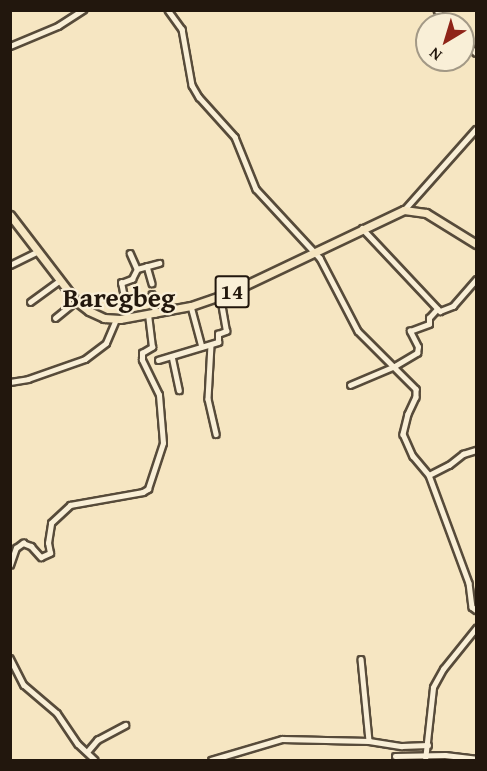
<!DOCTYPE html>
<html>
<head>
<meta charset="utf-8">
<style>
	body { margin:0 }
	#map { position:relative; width:487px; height:771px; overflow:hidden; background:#f6e6c2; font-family:"Gentium Book Plus",serif }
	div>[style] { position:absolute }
	.roads { filter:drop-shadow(2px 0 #574b3a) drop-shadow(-2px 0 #574b3a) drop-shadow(0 2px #574b3a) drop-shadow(0 -2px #574b3a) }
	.minor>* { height:4.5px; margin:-2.25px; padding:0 2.25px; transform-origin:2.25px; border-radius:2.25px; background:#f9efd7 }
	.tertiary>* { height:5px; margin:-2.5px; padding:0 2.5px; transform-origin:2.5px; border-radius:2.5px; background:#f9efd7 }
	.trunk>* { height:7px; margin:-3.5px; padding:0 3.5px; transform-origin:3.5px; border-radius:3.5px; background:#f6e6c2 }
	span { translate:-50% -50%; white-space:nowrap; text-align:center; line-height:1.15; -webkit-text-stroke:4.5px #f9efd7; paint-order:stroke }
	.shield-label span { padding:2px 4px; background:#f9efd7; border:2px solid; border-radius:4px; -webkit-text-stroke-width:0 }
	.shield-label { font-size:22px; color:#22170d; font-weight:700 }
	.quarter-label { font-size:27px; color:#22170d; font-weight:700 }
	.frame { position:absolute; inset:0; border:12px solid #22170d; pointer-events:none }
	.north { position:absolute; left:415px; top:12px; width:60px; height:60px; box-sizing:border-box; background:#f9efd7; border:2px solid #a39986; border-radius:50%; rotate:218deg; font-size:16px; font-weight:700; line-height:24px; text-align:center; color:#22170d }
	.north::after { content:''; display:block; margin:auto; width:21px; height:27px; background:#8f2418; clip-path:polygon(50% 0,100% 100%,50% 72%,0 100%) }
</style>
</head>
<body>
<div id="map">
	<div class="roads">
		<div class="minor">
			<i style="left:168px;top:10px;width:24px;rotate:54deg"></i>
			<i style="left:182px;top:29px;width:57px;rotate:79.9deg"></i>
			<i style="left:192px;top:85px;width:14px;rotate:60deg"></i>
			<i style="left:199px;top:97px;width:54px;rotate:48deg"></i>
			<i style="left:235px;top:137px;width:56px;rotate:68deg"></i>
			<i style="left:256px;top:189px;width:94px;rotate:47.2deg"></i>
			<i style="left:320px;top:258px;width:82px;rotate:62.5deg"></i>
			<i style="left:358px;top:331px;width:82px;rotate:45deg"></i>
			<i style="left:416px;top:389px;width:8px;rotate:90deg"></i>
			<i style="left:416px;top:397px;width:19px;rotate:115deg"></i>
			<i style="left:408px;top:414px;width:21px;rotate:104deg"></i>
			<i style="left:403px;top:434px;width:24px;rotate:66deg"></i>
			<i style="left:413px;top:456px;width:25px;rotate:50deg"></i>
			<i style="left:429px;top:475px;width:115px;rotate:69.7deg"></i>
			<i style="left:469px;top:583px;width:24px;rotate:83deg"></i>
			<i style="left:472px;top:607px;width:5px;rotate:37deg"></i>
			<i style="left:437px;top:10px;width:18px;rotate:52deg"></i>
			<i style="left:463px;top:40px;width:18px;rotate:45deg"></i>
			<i style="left:10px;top:46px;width:52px;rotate:-22.6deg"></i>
			<i style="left:58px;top:26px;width:30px;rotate:-33deg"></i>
			<i style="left:404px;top:210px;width:108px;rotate:-48.4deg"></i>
			<i style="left:362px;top:228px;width:114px;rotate:46.8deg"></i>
			<i style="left:440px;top:311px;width:14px;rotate:-21deg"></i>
			<i style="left:453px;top:306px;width:35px;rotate:-49deg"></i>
			<i style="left:130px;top:253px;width:17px;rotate:66deg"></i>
			<i style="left:10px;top:265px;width:30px;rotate:-26deg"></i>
			<i style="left:147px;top:266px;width:18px;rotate:74deg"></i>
			<i style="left:152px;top:294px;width:20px;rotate:79deg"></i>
			<i style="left:30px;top:302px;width:36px;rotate:-36deg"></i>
			<i style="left:191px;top:306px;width:42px;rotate:75deg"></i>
			<i style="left:55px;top:318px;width:27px;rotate:-39deg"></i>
			<i style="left:128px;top:318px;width:36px;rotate:-101deg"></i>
			<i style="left:121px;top:283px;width:12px;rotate:-20deg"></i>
			<i style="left:132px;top:279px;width:11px;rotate:-63deg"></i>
			<i style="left:137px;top:269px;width:23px;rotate:-15deg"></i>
			<i style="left:211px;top:345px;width:54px;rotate:93.2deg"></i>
			<i style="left:208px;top:399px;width:36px;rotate:77deg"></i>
			<i style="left:172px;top:356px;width:35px;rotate:78deg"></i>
			<i style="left:158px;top:360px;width:63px;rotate:-16.7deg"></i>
			<i style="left:218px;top:342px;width:8px;rotate:-90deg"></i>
			<i style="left:218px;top:334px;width:9px;rotate:-21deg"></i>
			<i style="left:226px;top:331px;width:36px;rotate:-100deg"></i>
			<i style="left:10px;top:382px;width:18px;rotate:-9deg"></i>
			<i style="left:28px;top:379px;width:60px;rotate:-19.3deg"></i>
			<i style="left:85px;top:359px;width:26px;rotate:-37deg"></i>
			<i style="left:106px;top:343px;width:26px;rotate:-67deg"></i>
			<i style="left:350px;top:385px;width:49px;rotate:-22.9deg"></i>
			<i style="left:395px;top:366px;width:26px;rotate:-31deg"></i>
			<i style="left:417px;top:353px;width:6px;rotate:-81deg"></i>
			<i style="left:418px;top:347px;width:18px;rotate:-117deg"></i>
			<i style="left:410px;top:331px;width:20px;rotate:-20deg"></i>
			<i style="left:429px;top:324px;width:6px;rotate:-90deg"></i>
			<i style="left:429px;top:318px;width:12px;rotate:-48deg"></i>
			<i style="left:429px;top:475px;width:22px;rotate:-27deg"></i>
			<i style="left:449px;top:465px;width:18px;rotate:-38deg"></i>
			<i style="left:463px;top:454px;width:14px;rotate:-17deg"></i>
			<i style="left:10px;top:565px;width:18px;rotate:-71deg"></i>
			<i style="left:16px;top:548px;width:9px;rotate:-36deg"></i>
			<i style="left:23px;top:543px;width:9px;rotate:21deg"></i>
			<i style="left:31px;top:546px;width:15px;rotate:48deg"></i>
			<i style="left:41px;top:557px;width:10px;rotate:-24deg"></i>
			<i style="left:50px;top:553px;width:10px;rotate:-101deg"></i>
			<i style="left:48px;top:543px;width:20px;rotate:-81deg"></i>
			<i style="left:51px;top:523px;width:26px;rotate:-43deg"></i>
			<i style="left:70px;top:505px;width:74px;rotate:-10.1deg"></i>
			<i style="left:143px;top:492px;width:6px;rotate:-31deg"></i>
			<i style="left:148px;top:489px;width:48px;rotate:-71.9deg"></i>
			<i style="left:163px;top:443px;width:48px;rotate:-94.8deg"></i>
			<i style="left:159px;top:395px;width:39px;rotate:-116deg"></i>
			<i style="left:142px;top:360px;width:7px;rotate:-90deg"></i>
			<i style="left:142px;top:353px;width:12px;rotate:-31deg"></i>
			<i style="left:152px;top:347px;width:32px;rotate:-97deg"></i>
			<i style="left:10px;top:658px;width:30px;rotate:63deg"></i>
			<i style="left:24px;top:685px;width:43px;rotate:40.3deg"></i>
			<i style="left:57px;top:713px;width:37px;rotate:56deg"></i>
			<i style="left:78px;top:744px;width:23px;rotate:43deg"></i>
			<i style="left:361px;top:659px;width:82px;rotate:84.4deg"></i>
			<i style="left:87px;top:752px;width:16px;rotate:-50deg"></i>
			<i style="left:97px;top:740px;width:32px;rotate:-28deg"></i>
			<i style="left:395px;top:756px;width:50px;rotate:-1.1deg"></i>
			<i style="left:445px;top:755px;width:31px;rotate:7deg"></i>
			<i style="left:211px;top:760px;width:74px;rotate:-16.5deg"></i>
			<i style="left:282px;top:739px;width:87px;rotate:1.3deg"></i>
			<i style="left:369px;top:741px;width:33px;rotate:9deg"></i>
			<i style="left:402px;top:746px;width:26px;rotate:-2deg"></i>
		</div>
		<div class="tertiary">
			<i style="left:425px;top:760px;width:73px;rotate:-83.7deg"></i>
			<i style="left:433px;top:687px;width:21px;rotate:-61deg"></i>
			<i style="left:443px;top:669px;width:53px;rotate:-51.2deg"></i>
		</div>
		<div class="trunk">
			<i style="left:10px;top:215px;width:108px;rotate:52.5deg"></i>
			<i style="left:76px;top:301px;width:16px;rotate:38deg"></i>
			<i style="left:89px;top:311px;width:17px;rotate:25deg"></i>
			<i style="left:104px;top:318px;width:16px;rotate:4deg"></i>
			<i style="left:120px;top:319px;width:72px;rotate:-10.4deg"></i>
			<i style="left:191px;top:306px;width:40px;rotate:-18.9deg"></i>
			<i style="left:229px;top:293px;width:194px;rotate:-25.4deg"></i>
			<i style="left:404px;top:210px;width:22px;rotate:8deg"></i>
			<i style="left:426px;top:213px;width:59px;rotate:31.8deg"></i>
		</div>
	</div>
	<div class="shield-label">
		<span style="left:232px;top:292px">14</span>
	</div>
	<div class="quarter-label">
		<span style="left:119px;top:298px">Baregbeg</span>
	</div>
	<div class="frame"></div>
	<div class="north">N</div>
</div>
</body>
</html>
